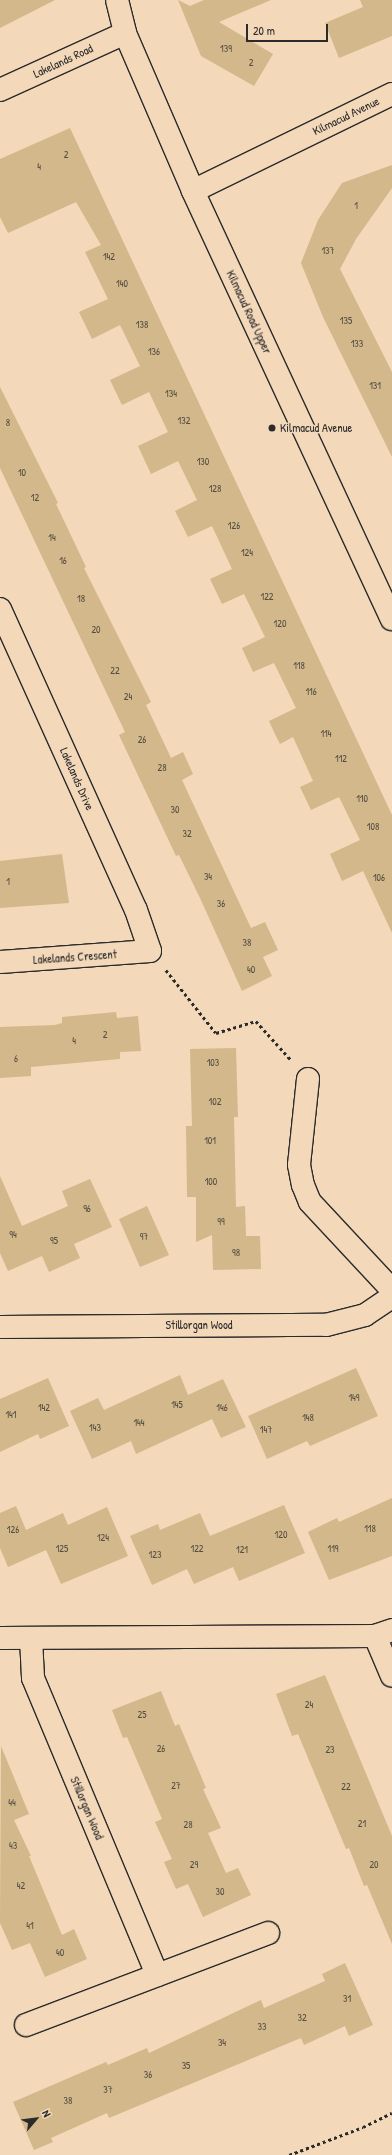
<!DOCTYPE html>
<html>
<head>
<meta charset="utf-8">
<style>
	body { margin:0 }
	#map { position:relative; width:392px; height:2155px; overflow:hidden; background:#f3d8b9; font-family:"Patrick Hand",sans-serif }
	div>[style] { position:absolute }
	.building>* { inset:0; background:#d2b88a }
	.path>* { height:2.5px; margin-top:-1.25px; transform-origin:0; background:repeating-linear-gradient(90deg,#2b2b2b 0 3px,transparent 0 6px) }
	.roads { filter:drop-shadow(1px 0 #2b2b2b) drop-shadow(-1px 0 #2b2b2b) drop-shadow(0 1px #2b2b2b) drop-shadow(0 -1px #2b2b2b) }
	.minor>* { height:22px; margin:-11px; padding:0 11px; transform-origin:11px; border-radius:11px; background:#f3d8b9 }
	.tertiary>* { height:22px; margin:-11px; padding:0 11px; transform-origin:11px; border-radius:11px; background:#f3d8b9 }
	.dots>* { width:11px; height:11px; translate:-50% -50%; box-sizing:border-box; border:2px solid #f3d8b9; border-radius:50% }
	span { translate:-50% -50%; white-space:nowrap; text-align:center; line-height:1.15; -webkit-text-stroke:3px #f3d8b9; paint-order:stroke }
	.number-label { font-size:10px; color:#554e43 }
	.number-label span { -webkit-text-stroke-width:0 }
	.street-label { font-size:12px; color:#2b2b2b }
	.poi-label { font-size:12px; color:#2b2b2b }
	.left { translate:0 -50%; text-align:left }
	.north { position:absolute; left:16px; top:2099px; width:40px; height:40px; -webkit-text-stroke:3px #f3d8b9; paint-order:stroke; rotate:62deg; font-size:11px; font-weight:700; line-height:16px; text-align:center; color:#2b2b2b }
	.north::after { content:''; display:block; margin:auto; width:14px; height:18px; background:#2b2b2b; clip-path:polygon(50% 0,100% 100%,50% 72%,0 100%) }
	.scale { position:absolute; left:246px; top:24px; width:82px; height:18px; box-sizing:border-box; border:2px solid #2b2b2b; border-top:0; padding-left:5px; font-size:12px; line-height:14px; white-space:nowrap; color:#2b2b2b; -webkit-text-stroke:3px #f3d8b9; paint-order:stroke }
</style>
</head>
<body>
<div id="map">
	<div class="building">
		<i style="clip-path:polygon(0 0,55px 0,0 28px)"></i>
		<i style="clip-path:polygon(178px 0,190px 6px,204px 0,271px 0,219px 22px,273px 54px,254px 86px,201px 56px)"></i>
		<i style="clip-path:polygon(360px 0,392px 0,392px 36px,339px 58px,325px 23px,363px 7px)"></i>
		<i style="clip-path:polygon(70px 128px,392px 815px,392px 933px,363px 871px,342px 881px,330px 854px,360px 840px,339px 797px,311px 810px,300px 787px,313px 781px,293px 737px,280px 744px,274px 732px,269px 721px,296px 708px,274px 663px,253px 672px,242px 648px,265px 637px,244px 594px,222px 604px,210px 579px,232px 569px,212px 526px,188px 537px,175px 511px,197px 500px,178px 461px,151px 474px,138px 446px,168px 432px,149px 392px,122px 405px,110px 380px,140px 366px,120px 325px,92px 339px,79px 312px,108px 299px,85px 252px,101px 245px,76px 202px,8px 233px,0 217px,0 159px)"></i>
		<i style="clip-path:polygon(392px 165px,392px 188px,356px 239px,340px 269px,392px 372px,392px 457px,323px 317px,301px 263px,318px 220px,342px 183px)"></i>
		<i style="clip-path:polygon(0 387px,58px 503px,56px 504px,86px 567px,84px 568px,151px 702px,146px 705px,171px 758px,183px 752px,193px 774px,182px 780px,251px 928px,265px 922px,278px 950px,263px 957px,272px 976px,242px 991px,200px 898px,179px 855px,176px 856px,119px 735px,125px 732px,0 468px)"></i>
		<i style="clip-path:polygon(62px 854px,69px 903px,0 908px,0 861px)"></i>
		<i style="clip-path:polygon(116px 1012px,117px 1018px,138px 1016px,141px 1051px,120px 1052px,120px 1059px,31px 1067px,31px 1076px,0 1078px,0 1027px,55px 1025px,62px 1023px,62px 1017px)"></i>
		<i style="clip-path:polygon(236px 1048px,238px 1117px,234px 1117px,236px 1207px,245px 1206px,246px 1236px,260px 1236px,261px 1269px,213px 1270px,212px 1235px,196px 1242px,196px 1197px,187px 1197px,186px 1126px,192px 1126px,190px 1049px)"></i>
		<i style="clip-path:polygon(0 1176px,22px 1226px,68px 1206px,62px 1191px,90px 1179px,112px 1227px,74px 1244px,80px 1258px,49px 1272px,42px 1256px,8px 1271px,0 1253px)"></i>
		<i style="clip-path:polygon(147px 1206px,169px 1255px,140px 1267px,119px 1219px)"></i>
		<i style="clip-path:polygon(356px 1368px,378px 1416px,310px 1446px,307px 1441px,267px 1459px,248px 1416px)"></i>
		<i style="clip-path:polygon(180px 1375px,188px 1395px,223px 1379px,246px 1427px,221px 1438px,212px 1419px,136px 1454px,131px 1441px,92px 1459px,70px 1411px,98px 1398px,104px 1410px)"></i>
		<i style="clip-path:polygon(48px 1378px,69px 1426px,40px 1439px,38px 1434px,0 1452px,0 1399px)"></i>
		<i style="clip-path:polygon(392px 1498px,392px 1556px,329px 1580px,308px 1532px,337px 1518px,339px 1522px)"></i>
		<i style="clip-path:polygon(284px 1505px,305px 1553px,239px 1581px,233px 1567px,194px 1584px,187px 1569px,152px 1585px,130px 1536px,158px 1524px,160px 1530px,200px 1513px,210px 1536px)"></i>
		<i style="clip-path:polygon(16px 1506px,26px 1530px,63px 1513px,68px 1525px,107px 1507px,128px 1556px,61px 1584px,46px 1550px,8px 1567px,0 1548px,0 1513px)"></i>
		<i style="clip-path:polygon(325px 1675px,392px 1836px,392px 1944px,367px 1885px,364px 1886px,349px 1848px,346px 1849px,298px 1734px,292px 1736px,276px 1694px)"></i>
		<i style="clip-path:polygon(161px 1691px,175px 1726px,179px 1724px,206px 1788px,203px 1789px,221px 1828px,208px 1833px,226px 1873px,238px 1868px,251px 1895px,203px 1917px,188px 1884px,176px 1889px,164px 1862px,172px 1859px,155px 1822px,162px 1819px,127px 1737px,123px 1738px,112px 1710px)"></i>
		<i style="clip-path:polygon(1px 1746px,29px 1814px,14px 1820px,31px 1856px,29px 1856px,62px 1935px,74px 1929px,87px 1959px,45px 1977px,30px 1943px,12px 1950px,0 1923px)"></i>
		<i style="clip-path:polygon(345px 1963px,373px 2025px,349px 2036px,345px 2026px,304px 2045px,301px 2038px,109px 2118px,107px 2113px,51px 2138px,53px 2142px,34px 2150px,13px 2102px,106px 2062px,108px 2065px,147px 2048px,149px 2053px,261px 2000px,264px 2008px,325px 1981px,322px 1974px)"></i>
	</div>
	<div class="path">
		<i style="left:166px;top:970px;width:80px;rotate:51.6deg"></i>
		<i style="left:216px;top:1033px;width:42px;rotate:-16.7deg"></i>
		<i style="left:256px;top:1021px;width:52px;rotate:48.1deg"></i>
		<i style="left:289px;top:2155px;width:79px;rotate:-20.7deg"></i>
		<i style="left:363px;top:2127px;width:32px;rotate:-26deg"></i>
	</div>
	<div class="roads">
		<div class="minor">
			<i style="left:0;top:90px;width:137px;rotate:-24.5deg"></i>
			<i style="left:193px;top:191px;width:221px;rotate:-26deg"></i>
			<i style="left:0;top:609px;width:330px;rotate:65.7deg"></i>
			<i style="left:136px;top:910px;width:43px;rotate:71.1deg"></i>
			<i style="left:150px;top:951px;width:150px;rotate:175.8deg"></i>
			<i style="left:308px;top:1079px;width:86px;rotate:96deg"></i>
			<i style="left:299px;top:1165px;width:20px;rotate:79deg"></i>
			<i style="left:303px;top:1185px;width:18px;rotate:68deg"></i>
			<i style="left:310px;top:1202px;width:120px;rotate:47deg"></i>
			<i style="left:0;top:1327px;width:326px;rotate:-0.4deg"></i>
			<i style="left:326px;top:1325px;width:40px;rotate:-14.4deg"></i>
			<i style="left:365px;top:1315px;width:32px;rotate:-34deg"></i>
			<i style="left:375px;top:1636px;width:43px;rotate:67deg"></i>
			<i style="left:0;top:1638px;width:375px;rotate:-0.3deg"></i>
			<i style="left:375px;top:1636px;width:18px;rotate:-19deg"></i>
			<i style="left:31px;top:1638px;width:40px;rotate:87.1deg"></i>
			<i style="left:33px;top:1678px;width:322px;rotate:67.3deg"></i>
			<i style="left:26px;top:2025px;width:259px;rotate:-20.8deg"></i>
		</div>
		<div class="tertiary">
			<i style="left:117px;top:0;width:34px;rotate:76deg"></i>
			<i style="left:125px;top:33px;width:172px;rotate:66.7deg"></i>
			<i style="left:193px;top:191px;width:472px;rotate:65.1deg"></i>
		</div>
	</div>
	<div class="dots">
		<i style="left:272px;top:428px;background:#2b2b2b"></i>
	</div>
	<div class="number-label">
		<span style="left:226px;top:49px">139</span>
		<span style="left:251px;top:63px">2</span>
		<span style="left:66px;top:155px">2</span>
		<span style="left:39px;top:167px">4</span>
		<span style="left:356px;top:206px">1</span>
		<span style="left:328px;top:251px">137</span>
		<span style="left:109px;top:257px">142</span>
		<span style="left:122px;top:284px">140</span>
		<span style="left:346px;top:321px">135</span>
		<span style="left:142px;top:325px">138</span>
		<span style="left:357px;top:344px">133</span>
		<span style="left:154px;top:352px">136</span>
		<span style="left:375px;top:386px">131</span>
		<span style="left:171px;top:394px">134</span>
		<span style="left:184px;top:421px">132</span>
		<span style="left:8px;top:423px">8</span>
		<span style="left:203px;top:462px">130</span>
		<span style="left:22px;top:473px">10</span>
		<span style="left:215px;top:489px">128</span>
		<span style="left:35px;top:498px">12</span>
		<span style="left:234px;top:526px">126</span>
		<span style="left:52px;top:538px">14</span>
		<span style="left:247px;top:553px">124</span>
		<span style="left:63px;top:561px">16</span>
		<span style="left:267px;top:597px">122</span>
		<span style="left:81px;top:599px">18</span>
		<span style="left:280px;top:624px">120</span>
		<span style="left:96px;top:630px">20</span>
		<span style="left:299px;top:666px">118</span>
		<span style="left:115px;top:671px">22</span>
		<span style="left:311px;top:692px">116</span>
		<span style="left:128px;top:697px">24</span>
		<span style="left:326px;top:734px">114</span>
		<span style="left:142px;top:740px">26</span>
		<span style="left:341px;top:759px">112</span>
		<span style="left:162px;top:768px">28</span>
		<span style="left:362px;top:799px">110</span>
		<span style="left:175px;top:810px">30</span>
		<span style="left:373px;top:827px">108</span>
		<span style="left:187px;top:834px">32</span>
		<span style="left:208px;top:877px">34</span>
		<span style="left:379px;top:878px">106</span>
		<span style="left:8px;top:882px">1</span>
		<span style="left:221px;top:904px">36</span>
		<span style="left:247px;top:943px">38</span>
		<span style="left:251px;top:970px">40</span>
		<span style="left:105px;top:1035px">2</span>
		<span style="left:74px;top:1041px">4</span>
		<span style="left:16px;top:1059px">6</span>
		<span style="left:213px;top:1063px">103</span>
		<span style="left:215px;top:1102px">102</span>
		<span style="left:210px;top:1141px">101</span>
		<span style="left:211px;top:1182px">100</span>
		<span style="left:87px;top:1209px">96</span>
		<span style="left:221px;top:1222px">99</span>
		<span style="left:13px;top:1235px">94</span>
		<span style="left:144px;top:1237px">97</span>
		<span style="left:54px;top:1241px">95</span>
		<span style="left:236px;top:1253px">98</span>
		<span style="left:354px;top:1398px">149</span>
		<span style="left:177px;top:1405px">145</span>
		<span style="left:44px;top:1408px">142</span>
		<span style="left:222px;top:1408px">146</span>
		<span style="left:11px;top:1415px">141</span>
		<span style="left:308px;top:1418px">148</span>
		<span style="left:139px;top:1423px">144</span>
		<span style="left:95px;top:1428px">143</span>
		<span style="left:266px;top:1430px">147</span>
		<span style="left:370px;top:1529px">118</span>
		<span style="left:13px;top:1530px">126</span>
		<span style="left:281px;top:1535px">120</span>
		<span style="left:103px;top:1538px">124</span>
		<span style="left:62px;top:1549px">125</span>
		<span style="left:197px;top:1549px">122</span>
		<span style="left:333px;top:1549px">119</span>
		<span style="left:242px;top:1550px">121</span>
		<span style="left:155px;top:1555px">123</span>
		<span style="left:309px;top:1705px">24</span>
		<span style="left:142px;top:1715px">25</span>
		<span style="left:161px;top:1749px">26</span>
		<span style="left:330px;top:1750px">23</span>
		<span style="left:176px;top:1786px">27</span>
		<span style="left:346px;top:1787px">22</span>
		<span style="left:12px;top:1803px">44</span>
		<span style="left:362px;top:1824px">21</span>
		<span style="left:188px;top:1825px">28</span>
		<span style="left:13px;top:1846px">43</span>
		<span style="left:194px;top:1865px">29</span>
		<span style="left:374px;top:1865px">20</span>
		<span style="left:21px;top:1886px">42</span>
		<span style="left:220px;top:1892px">30</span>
		<span style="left:30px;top:1926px">41</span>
		<span style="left:60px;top:1953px">40</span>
		<span style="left:347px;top:1999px">31</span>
		<span style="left:302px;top:2018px">32</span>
		<span style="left:262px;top:2027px">33</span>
		<span style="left:222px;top:2043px">34</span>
		<span style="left:186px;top:2066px">35</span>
		<span style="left:148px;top:2075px">36</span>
		<span style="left:108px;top:2090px">37</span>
		<span style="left:68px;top:2101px">38</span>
	</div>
	<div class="street-label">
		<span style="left:63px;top:61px;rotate:-25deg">Lakelands Road</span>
		<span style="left:346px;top:116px;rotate:-26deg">Kilmacud Avenue</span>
		<span style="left:249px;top:312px;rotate:65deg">Kilmacud Road Upper</span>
		<span style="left:77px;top:779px;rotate:66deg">Lakelands Drive</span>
		<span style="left:75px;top:957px;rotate:-4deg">Lakelands Crescent</span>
		<span style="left:199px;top:1325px">Stillorgan Wood</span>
		<span style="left:87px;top:1808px;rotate:67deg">Stillorgan Wood</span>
	</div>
	<div class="poi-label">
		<span class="left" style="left:280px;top:428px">Kilmacud Avenue</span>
	</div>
	<div class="north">N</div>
	<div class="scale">20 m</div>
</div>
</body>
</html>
